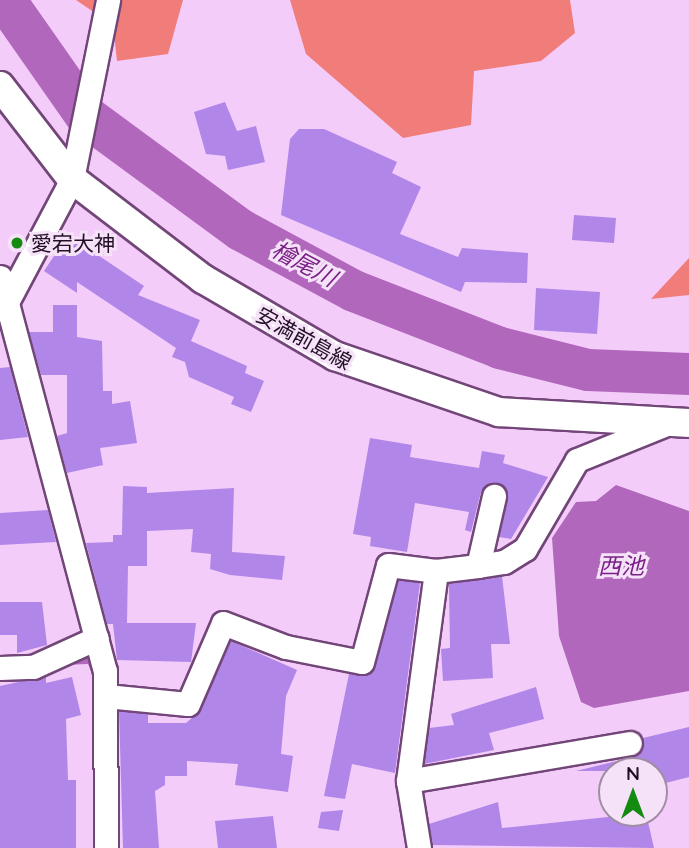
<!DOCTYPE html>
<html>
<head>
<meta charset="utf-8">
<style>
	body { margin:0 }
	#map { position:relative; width:689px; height:848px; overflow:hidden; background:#f4ccf9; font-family:Quicksand,"Noto Sans JP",sans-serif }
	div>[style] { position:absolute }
	.forest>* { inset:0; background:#f17d7a }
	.water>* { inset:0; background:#b168bc }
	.river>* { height:42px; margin:-21px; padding:0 21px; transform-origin:21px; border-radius:21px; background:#b168bc }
	.building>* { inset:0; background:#b086e8 }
	.roads { filter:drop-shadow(2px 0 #724678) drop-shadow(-2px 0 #724678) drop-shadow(0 2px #724678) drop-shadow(0 -2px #724678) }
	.minor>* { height:23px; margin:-11.5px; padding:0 11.5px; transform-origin:11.5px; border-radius:11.5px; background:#fff }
	.major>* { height:28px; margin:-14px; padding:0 14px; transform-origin:14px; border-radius:14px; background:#fff }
	.dots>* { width:19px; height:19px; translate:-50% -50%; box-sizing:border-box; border:4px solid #f5e1f8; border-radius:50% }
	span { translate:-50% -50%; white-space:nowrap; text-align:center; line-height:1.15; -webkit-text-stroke:6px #f5e1f8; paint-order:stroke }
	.poi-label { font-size:21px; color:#220f24 }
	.left { translate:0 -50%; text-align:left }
	.street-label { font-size:21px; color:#220f24 }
	.water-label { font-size:23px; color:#7a2087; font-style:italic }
	.north { position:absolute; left:598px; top:757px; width:70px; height:70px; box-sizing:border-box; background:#f5e1f8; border:2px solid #a18da3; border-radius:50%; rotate:0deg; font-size:19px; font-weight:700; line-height:28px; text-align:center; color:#220f24 }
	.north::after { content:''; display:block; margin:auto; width:24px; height:32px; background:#138a10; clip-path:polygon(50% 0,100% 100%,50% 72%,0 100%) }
</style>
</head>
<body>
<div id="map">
	<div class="forest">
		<i style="clip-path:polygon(76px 0,183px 0,168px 54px,117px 61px,113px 25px)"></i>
		<i style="clip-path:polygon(290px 0,570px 0,575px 33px,541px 61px,474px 71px,471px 125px,403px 138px,306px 54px)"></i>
		<i style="clip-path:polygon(689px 258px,689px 295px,651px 299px)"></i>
	</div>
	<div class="water">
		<i style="clip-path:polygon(616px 485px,689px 511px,689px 691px,594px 708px,581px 702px,559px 636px,552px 538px,576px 502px,596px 501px)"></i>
		<i style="clip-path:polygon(89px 654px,95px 680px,88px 664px,62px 665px)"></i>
	</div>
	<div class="river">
		<i style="left:5px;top:0;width:143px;rotate:55deg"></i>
		<i style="left:87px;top:117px;width:191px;rotate:36.3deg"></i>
		<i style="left:241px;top:230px;width:128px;rotate:28.4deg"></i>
		<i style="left:354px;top:291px;width:157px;rotate:21.3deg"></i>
		<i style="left:500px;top:348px;width:91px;rotate:14deg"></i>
		<i style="left:588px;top:370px;width:101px;rotate:2.3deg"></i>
	</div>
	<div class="building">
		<i style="clip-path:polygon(225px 102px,237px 131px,256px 126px,265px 162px,228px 170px,225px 156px,206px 154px,194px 112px)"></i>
		<i style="clip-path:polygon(299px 129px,324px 129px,397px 162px,392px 173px,421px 187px,400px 234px,458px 257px,462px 248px,528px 253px,527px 283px,465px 282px,461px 292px,281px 215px,290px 139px)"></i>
		<i style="clip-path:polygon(574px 215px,616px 218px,614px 243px,572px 240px)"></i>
		<i style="clip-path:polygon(68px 235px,144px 286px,138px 295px,200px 320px,191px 341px,247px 366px,245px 373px,264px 381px,251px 412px,231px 404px,234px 397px,189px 377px,185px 362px,172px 357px,176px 348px,77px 282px,77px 293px,44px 271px)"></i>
		<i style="clip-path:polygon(536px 288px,600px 292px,597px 334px,534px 330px)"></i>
		<i style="clip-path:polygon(53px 305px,77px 305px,77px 337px,102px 341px,103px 391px,112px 391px,112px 404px,130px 401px,137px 443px,100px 448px,103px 465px,67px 473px,57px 436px,67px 433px,67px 375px,41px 375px,29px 332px,53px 332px)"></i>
		<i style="clip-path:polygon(10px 367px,28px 437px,0 440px,0 368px)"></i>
		<i style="clip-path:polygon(370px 438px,412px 445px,410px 457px,479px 468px,482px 451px,505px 455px,503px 463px,548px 477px,511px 539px,499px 537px,507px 491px,491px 483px,481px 492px,471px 532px,465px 530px,469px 512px,415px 503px,407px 552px,370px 546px,371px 537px,353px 534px)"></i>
		<i style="clip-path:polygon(123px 486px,147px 487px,147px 493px,234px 488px,232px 552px,285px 556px,282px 580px,230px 575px,210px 569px,211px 554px,191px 552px,193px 529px,147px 531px,147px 566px,128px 566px,127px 623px,196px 623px,191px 662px,117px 660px,113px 624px,107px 624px,86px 543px,113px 542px,113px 535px,122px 535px)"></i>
		<i style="clip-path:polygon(48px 510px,56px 542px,0 545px,0 513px)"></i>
		<i style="clip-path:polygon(502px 576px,510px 644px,491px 644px,493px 678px,443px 681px,441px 649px,450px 648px,449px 584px)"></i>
		<i style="clip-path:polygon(398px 580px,420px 583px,395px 773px,352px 764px,345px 799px,324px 796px,349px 674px,366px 675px,375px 666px)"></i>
		<i style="clip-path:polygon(0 602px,42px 602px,47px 645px,17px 653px,17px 635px,0 635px)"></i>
		<i style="clip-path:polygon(231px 641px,297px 670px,286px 696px,281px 754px,293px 756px,288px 792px,235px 785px,238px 764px,187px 761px,187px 776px,165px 776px,165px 785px,155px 791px,159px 848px,123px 848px,119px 711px,148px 714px,148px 723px,186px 723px,201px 710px)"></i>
		<i style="clip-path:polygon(46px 676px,46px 683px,72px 677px,81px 715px,66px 719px,68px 780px,76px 780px,76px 848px,0 848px,0 686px)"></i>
		<i style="clip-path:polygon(536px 687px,544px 719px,489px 733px,494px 750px,424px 764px,429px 728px,454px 725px,451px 714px)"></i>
		<i style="clip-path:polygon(689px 727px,689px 777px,654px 786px,654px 771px,576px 771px,633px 757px,643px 738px)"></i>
		<i style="clip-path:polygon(498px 802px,502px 828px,646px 813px,654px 848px,433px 845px,429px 824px)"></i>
		<i style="clip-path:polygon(343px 810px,339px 831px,318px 828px,321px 812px)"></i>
		<i style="clip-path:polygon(273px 816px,277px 848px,218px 848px,215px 821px)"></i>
	</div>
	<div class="roads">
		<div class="minor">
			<i style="left:0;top:277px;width:408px;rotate:75.1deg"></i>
			<i style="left:105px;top:671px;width:177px;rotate:89.7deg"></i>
			<i style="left:7px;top:302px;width:139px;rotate:-62.1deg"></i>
			<i style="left:72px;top:179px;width:183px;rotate:-78.6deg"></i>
			<i style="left:478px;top:566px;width:26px;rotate:-9deg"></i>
			<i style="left:504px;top:562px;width:25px;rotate:-32deg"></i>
			<i style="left:525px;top:549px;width:103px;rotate:-59.7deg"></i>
			<i style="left:577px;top:460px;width:96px;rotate:-22deg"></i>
			<i style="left:0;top:668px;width:33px;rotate:-2deg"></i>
			<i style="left:33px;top:667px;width:70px;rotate:-24.4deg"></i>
			<i style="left:106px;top:696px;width:82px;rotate:5.6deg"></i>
			<i style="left:188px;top:704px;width:88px;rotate:-66.6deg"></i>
			<i style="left:223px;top:623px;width:67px;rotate:20.9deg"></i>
			<i style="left:286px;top:647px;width:77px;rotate:11.2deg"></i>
			<i style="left:362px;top:662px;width:100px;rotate:-75deg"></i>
			<i style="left:388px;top:565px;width:48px;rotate:7.1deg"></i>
			<i style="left:436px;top:571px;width:42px;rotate:-6.8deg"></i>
			<i style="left:478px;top:566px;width:72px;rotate:-77.1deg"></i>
			<i style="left:408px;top:781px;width:225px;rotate:-9.7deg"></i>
			<i style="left:419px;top:848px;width:68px;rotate:-99.3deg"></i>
			<i style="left:408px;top:781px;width:212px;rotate:-82.4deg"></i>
		</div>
		<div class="major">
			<i style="left:0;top:86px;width:118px;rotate:52.3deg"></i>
			<i style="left:72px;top:179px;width:165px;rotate:37.4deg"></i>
			<i style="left:203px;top:279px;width:153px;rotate:30.3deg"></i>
			<i style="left:335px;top:356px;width:173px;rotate:18.9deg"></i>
			<i style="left:499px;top:412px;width:190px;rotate:3.3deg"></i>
		</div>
	</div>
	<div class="dots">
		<i style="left:17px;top:243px;background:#138a10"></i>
	</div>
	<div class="poi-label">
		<span class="left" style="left:31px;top:243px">愛宕大神</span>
	</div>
	<div class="street-label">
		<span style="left:304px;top:338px;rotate:29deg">安満前島線</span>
	</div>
	<div class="water-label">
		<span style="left:304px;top:264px;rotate:28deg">檜尾川</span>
		<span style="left:621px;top:566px">西池</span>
	</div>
	<div class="north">N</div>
</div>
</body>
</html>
